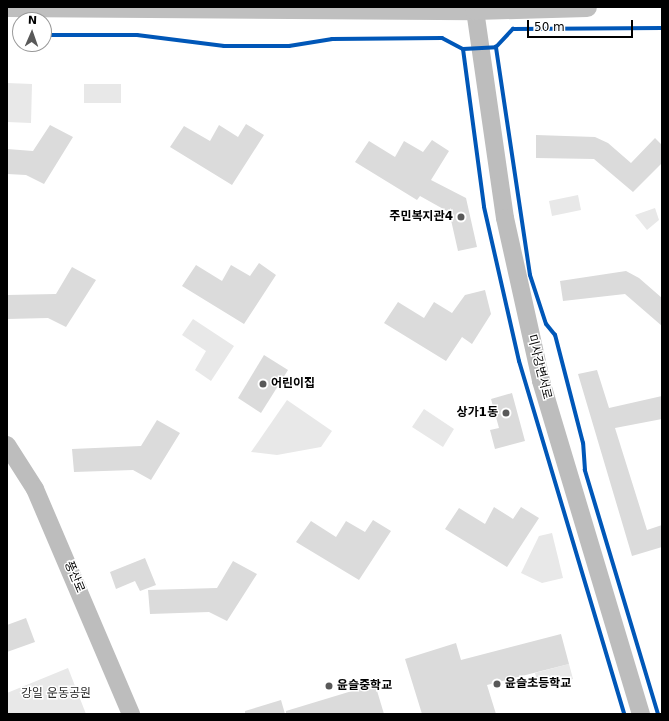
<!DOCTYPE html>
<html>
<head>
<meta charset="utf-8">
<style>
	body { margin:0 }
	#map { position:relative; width:669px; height:721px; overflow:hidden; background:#fff; font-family:"DejaVu Sans","Noto Sans KR",sans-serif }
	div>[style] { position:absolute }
	.green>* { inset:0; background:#e8e8e8 }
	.building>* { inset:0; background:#dbdbdb }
	.tertiary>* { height:18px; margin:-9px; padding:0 9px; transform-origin:9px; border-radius:9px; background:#bdbdbd }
	.secondary>* { height:20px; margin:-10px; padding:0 10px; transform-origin:10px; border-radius:10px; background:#bfbfbf }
	.cycleway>* { height:4px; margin:-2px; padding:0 2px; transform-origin:2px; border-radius:2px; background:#0057b8 }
	.dots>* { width:11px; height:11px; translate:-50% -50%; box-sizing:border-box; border:2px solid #fff; border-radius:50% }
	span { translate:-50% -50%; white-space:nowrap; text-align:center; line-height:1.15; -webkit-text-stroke:3px #fff; paint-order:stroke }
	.poi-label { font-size:12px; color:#000; font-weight:700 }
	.right { translate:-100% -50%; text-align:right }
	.left { translate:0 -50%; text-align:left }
	.street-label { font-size:12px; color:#000 }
	.park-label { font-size:12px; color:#2c2c2c }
	.frame { position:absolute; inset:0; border:8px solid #000; pointer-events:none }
	.north { position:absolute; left:12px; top:12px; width:40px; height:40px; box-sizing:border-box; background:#fff; border:1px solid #999; border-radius:50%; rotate:2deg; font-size:11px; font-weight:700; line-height:16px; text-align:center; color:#000 }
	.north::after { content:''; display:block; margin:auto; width:14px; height:18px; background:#595959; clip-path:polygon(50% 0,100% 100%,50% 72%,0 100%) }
	.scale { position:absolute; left:527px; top:20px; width:106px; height:18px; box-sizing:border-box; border:2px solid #000; border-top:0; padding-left:5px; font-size:12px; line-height:14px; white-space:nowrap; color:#000; -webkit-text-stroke:3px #fff; paint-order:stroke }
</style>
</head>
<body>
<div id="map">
	<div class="green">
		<i style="clip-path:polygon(7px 83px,32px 84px,31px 123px,7px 122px)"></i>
		<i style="clip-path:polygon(84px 84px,121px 84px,121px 103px,84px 103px)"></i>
		<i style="clip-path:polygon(578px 195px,581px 210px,552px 216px,549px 201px)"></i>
		<i style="clip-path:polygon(655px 208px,659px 220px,647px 230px,635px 215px)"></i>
		<i style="clip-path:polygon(193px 319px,234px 346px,211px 381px,195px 370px,206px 351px,182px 335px)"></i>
		<i style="clip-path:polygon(287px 400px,332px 431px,321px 447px,277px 455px,251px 452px)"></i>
		<i style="clip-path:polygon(424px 409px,454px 429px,443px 447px,412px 427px)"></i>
		<i style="clip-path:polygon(552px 533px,563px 578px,542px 583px,521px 573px,539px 536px)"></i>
		<i style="clip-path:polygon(569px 664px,573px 679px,539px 688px,535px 673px)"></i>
		<i style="clip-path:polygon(68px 668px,86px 714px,7px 714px,7px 693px)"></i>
	</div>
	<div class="building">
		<i style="clip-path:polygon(246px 124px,264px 135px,232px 185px,170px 147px,184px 126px,210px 141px,219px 125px,238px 137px)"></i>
		<i style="clip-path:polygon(50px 125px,73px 137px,44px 184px,26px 175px,7px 174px,7px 149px,33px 151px)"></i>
		<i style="clip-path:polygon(536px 135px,595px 137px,608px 143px,631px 163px,655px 138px,662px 145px,662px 163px,633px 192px,594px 159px,536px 158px)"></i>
		<i style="clip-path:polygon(432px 140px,449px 151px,431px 180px,466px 198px,477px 247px,458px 251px,451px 220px,454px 215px,420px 196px,417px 200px,355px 162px,369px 141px,395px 157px,404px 141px,423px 152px)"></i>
		<i style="clip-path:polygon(259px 263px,276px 275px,244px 324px,182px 286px,196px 265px,222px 281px,231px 265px,250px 276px)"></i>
		<i style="clip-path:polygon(72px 267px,96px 280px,66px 327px,48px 318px,7px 319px,7px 295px,56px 294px)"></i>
		<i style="clip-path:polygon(626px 271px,639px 278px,662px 298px,662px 326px,625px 294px,563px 301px,560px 281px)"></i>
		<i style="clip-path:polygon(485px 290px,491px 314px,472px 344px,462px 337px,446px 361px,384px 323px,398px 302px,424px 318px,434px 302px,452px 313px,465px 295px)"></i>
		<i style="clip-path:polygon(264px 355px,288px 370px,261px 413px,238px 398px)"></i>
		<i style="clip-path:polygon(597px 370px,609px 408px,662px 396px,662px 419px,615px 428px,647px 530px,662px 525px,662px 547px,632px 556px,578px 374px)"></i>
		<i style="clip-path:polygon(512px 393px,525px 441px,495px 449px,490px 430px,499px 428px,491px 399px)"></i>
		<i style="clip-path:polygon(157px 420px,180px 433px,151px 480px,133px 470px,74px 472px,72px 449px,141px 446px)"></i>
		<i style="clip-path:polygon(494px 507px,513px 519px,521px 507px,539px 518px,507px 567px,445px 529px,459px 508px,485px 524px)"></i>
		<i style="clip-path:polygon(373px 520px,391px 531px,359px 580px,296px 542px,311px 521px,336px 537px,346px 521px,365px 532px)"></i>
		<i style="clip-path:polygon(145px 558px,156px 585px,140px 591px,135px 581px,116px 589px,110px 572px)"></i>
		<i style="clip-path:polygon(233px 561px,257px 574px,227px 621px,209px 612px,150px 614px,148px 590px,217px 588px)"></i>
		<i style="clip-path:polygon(26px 618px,35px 642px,7px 652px,7px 625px)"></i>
		<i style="clip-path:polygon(561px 634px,569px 664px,487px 685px,496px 714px,422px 714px,405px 659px,456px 643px,461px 660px)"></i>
		<i style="clip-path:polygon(375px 684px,384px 714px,286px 714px,286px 711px)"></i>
		<i style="clip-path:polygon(281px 700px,285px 714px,245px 714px,245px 711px)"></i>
	</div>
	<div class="tertiary">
		<i style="left:475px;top:10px;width:210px;rotate:81.8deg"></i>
		<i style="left:505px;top:218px;width:167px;rotate:77.5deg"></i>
		<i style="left:541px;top:381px;width:348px;rotate:73.3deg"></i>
		<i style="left:7px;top:445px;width:52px;rotate:57.5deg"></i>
		<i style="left:35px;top:489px;width:245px;rotate:66.9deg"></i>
	</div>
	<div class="secondary">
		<i style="left:7px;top:7px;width:468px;rotate:0.4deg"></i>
		<i style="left:475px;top:10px;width:112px;rotate:-1.5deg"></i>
	</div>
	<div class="cycleway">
		<i style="left:44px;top:35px;width:93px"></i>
		<i style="left:137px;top:35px;width:88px;rotate:7.2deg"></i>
		<i style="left:224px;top:46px;width:65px"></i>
		<i style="left:289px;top:46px;width:44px;rotate:-9.2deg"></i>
		<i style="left:332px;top:39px;width:110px;rotate:-0.5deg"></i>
		<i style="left:442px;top:38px;width:24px;rotate:28deg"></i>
		<i style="left:463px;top:49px;width:33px;rotate:-3deg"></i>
		<i style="left:463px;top:49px;width:159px;rotate:82.4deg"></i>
		<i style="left:484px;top:207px;width:158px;rotate:77.2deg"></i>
		<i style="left:519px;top:361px;width:368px;rotate:73.4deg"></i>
		<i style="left:658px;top:714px;width:255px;rotate:-106.7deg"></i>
		<i style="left:585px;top:470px;width:27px;rotate:-94deg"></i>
		<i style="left:583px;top:443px;width:112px;rotate:-104.5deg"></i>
		<i style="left:555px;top:335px;width:14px;rotate:-129deg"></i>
		<i style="left:546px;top:324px;width:52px;rotate:-108.1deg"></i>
		<i style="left:530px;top:275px;width:231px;rotate:-98.5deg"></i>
		<i style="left:496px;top:47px;width:25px;rotate:-47deg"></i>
		<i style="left:513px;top:29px;width:149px;rotate:-0.4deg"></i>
	</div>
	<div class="dots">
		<i style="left:461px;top:217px;background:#595959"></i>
		<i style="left:263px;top:384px;background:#595959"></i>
		<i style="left:506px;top:413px;background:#595959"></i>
		<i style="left:497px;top:684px;background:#595959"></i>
		<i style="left:329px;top:686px;background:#595959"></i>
	</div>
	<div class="poi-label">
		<span class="right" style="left:453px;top:217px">주민복지관4</span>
		<span class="left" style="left:271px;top:384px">어린이집</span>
		<span class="right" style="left:498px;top:413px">상가1동</span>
		<span class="left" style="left:505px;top:684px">윤슬초등학교</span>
		<span class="left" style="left:337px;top:686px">윤슬중학교</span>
	</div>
	<div class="street-label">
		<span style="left:539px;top:367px;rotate:76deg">미사강변서로</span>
		<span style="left:74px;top:577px;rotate:67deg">풍산로</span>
	</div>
	<div class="park-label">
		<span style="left:56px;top:694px">강일 운동공원</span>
	</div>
	<div class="frame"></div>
	<div class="north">N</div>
	<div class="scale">50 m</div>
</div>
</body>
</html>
